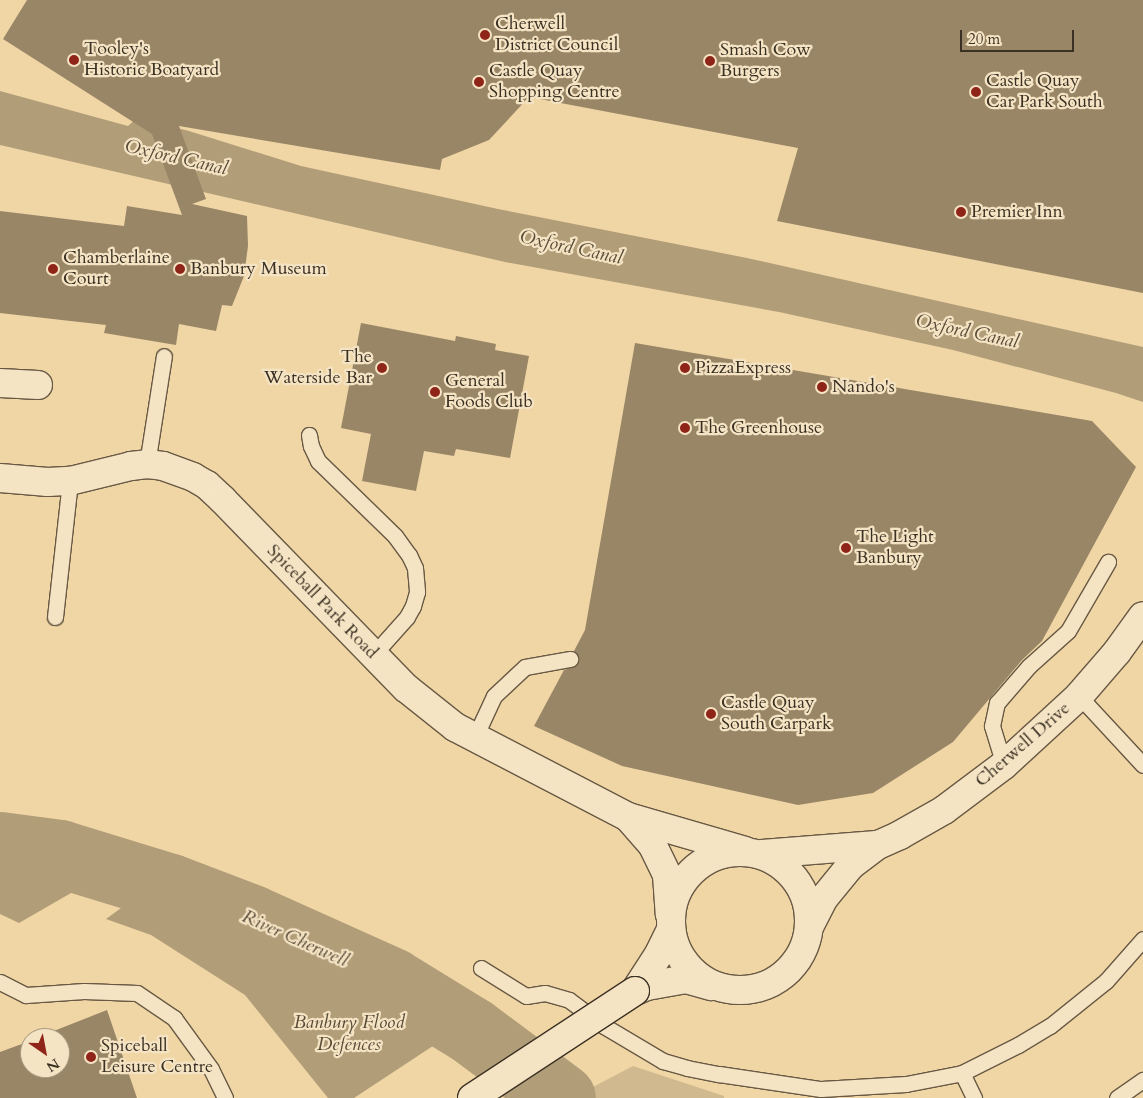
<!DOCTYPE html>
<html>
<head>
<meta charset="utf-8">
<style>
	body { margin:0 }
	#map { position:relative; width:1143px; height:1098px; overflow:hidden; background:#f0d5a5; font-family:Cardo,serif }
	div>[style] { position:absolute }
	.green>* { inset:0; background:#d1b98f }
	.water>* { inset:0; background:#b29d79 }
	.river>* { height:68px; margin:-34px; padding:0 34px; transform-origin:34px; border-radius:34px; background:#b29d79 }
	.building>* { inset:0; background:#998667 }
	.roads { filter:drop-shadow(1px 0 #685944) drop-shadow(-1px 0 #685944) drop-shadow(0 1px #685944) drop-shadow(0 -1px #685944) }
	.lane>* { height:15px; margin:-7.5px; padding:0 7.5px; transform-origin:7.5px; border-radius:7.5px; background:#f5e4c4 }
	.street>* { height:28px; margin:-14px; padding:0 14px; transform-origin:14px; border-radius:14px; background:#f5e4c4 }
	.secondary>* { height:28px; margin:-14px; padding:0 14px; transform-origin:14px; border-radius:14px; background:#f5e4c4 }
	.secondary>.ring { margin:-14px; padding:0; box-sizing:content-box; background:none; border:28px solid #f5e4c4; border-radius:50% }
	.bridges { filter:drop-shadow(1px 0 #3a3023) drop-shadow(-1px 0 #3a3023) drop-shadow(0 1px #3a3023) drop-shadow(0 -1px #3a3023) }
	.secondary-bridge>* { height:28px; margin:-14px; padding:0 14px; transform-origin:14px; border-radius:14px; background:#f5e4c4 }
	.dots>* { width:14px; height:14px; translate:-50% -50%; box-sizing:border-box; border:2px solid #f5e4c4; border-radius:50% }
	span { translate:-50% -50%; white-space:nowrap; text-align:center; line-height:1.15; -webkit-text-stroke:4.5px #f5e4c4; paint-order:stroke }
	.poi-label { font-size:18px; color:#3a3023 }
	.left { translate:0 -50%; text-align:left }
	.right { translate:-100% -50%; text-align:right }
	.street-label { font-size:18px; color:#3a3023 }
	.water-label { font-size:19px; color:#584b38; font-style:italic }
	.north { position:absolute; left:20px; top:1028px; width:50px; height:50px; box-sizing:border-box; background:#f5e4c4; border:1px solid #aa9c84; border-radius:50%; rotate:147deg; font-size:14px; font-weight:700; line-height:20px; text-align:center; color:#3a3023 }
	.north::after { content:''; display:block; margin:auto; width:18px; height:22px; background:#8f2418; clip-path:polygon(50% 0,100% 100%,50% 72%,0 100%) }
	.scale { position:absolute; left:960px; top:30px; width:114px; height:22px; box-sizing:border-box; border:2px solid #3a3023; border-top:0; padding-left:6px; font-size:15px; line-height:18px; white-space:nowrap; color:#3a3023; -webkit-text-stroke:4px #f5e4c4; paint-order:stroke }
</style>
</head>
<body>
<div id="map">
	<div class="green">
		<i style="clip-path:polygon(633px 1066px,724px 1096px,724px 1098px,572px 1098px)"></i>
	</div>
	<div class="water">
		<i style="clip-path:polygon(0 91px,128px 126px,137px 118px,189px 131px,301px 166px,498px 209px,747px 258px,1143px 347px,1143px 402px,1116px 393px,953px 350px,779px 312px,505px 262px,0 145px)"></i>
		<i style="clip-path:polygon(0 855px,97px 878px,19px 923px,0 914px)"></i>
		<i style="clip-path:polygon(143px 892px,272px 937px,389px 991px,445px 1038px,354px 1098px,328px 1098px,245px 995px,151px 935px,106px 919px)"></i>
	</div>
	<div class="river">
		<i style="left:0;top:846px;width:61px;rotate:7.6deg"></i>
		<i style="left:60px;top:854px;width:116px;rotate:17deg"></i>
		<i style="left:171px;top:888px;width:87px;rotate:20.9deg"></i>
		<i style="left:252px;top:919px;width:154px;rotate:24.2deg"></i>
		<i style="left:392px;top:982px;width:94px;rotate:31.5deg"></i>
		<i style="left:472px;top:1031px;width:112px;rotate:36.7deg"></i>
	</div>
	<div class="building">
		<i style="clip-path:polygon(27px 0,1143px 0,1143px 293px,777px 221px,798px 148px,529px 97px,489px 140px,442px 159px,440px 170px,179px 126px,206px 199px,192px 204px,247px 216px,248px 246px,244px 276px,232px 306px,222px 305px,216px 331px,179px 324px,176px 345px,104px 333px,106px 325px,0 313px,0 211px,124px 226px,127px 206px,182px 215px,152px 134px,3px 39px)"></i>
		<i style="clip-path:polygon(361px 323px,455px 341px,456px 336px,496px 344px,495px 350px,529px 356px,510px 458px,456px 449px,454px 456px,424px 451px,416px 491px,362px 481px,371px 434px,341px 428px)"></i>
		<i style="clip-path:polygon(635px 343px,1092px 421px,1136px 467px,1042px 641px,1022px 660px,953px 742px,873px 793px,798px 805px,622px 766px,534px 726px,564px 670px,576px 666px,579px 662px,579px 657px,574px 651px,585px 630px)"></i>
		<i style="clip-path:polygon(107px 1010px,137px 1098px,0 1098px,0 1052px,30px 1041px,30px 1068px,60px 1068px,60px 1038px,36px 1038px)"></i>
	</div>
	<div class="roads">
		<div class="lane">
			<i style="left:309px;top:435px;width:11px;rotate:80deg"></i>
			<i style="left:311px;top:446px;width:17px;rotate:65deg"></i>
			<i style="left:318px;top:461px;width:107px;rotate:44.2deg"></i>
			<i style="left:395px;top:536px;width:24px;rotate:54deg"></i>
			<i style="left:409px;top:555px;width:14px;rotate:65deg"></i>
			<i style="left:415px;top:568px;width:24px;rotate:85deg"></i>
			<i style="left:417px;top:592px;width:15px;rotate:106deg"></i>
			<i style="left:413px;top:606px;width:13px;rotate:119deg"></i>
			<i style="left:407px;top:617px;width:50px;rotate:131.7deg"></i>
			<i style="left:147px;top:464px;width:109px;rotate:-81.1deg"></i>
			<i style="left:55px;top:617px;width:137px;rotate:-83.7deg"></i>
			<i style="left:1079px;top:696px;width:94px;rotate:47.2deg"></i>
			<i style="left:475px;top:737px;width:45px;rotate:-65.1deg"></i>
			<i style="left:494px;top:696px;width:42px;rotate:-43.1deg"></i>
			<i style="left:525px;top:667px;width:46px;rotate:-10.1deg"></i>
			<i style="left:1004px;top:765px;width:41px;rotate:-107.1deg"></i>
			<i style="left:992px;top:726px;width:24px;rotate:-78deg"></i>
			<i style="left:997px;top:703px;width:49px;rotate:-49.1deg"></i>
			<i style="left:1029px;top:666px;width:52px;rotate:-41.9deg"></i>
			<i style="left:1068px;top:631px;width:80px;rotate:-59.9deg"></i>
			<i style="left:481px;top:968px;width:53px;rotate:31.9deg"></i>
			<i style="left:526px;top:996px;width:19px;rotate:-9deg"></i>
			<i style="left:545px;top:993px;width:25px;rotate:16deg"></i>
			<i style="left:569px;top:1000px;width:44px;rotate:36.6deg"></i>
			<i style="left:604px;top:1026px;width:69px;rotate:30.7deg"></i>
			<i style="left:663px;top:1061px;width:25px;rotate:16deg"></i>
			<i style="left:687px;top:1068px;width:33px;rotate:11deg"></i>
			<i style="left:719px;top:1074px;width:103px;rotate:8.4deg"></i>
			<i style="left:821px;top:1089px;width:85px;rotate:-3.4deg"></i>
			<i style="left:906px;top:1084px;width:57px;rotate:-11.1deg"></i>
			<i style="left:962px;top:1073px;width:63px;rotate:-26.6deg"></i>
			<i style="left:1018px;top:1045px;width:37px;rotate:-31deg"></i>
			<i style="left:1050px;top:1026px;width:72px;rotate:-38.8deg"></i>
			<i style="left:1106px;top:981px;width:56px;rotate:-48.6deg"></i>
			<i style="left:0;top:982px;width:29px;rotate:27deg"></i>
			<i style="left:26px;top:995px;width:58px;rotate:-3.9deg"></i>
			<i style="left:84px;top:991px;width:53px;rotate:2.2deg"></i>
			<i style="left:137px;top:993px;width:45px;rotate:34deg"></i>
			<i style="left:174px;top:1018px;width:63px;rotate:54deg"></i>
			<i style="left:211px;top:1069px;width:32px;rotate:64deg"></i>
			<i style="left:962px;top:1073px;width:28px;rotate:64deg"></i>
			<i style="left:1117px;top:1098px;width:32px;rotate:-35deg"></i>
		</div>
		<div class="street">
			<i style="left:0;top:383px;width:38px;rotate:3deg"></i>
			<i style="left:0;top:478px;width:48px;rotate:4.8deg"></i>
			<i style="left:48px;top:482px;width:22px;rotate:-3deg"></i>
			<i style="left:70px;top:481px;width:63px;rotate:-13.8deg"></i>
			<i style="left:131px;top:466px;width:16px;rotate:-7deg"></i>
			<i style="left:147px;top:464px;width:16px;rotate:7deg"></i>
			<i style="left:163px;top:466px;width:32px;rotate:20deg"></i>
			<i style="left:193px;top:477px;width:16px;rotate:30deg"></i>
			<i style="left:207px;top:485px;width:22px;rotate:43deg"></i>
			<i style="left:223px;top:500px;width:262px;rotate:45.8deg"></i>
			<i style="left:406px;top:688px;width:63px;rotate:38.5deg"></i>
			<i style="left:455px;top:727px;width:195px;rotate:27.5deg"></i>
			<i style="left:628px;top:817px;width:122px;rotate:16.2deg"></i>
			<i style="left:628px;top:817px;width:38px;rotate:49deg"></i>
			<i style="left:653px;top:846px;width:32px;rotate:64deg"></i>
			<i style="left:667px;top:875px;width:39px;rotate:86deg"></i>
		</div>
		<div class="secondary">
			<i class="ring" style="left:671px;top:852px;width:110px;height:110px"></i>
			<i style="left:762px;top:854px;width:115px;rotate:-4.5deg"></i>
			<i style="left:809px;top:927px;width:33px;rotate:-63deg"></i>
			<i style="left:824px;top:898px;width:43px;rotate:-50.7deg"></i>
			<i style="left:851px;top:865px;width:34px;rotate:-37deg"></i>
			<i style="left:878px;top:845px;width:24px;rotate:-24deg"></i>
			<i style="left:900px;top:835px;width:51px;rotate:-29.6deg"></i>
			<i style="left:944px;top:810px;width:75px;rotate:-36.9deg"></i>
			<i style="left:1004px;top:765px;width:102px;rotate:-42.6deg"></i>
			<i style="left:1079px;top:696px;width:58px;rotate:-49.2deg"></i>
			<i style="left:1117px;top:652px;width:44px;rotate:-54.2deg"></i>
			<i style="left:635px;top:991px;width:13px;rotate:-23deg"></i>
			<i style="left:647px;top:986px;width:40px;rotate:-10deg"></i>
			<i style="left:686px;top:979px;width:26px;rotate:16deg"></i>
			<i style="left:635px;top:991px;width:44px;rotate:-57deg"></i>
			<i style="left:659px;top:954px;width:28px;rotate:-64deg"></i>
		</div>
	</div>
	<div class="bridges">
		<div class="secondary-bridge">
			<i style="left:472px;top:1098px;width:195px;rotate:-33.3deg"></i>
		</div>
	</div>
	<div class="dots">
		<i style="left:485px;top:35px;background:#8f2418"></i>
		<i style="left:74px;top:60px;background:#8f2418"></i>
		<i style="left:710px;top:61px;background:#8f2418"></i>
		<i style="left:479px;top:82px;background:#8f2418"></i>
		<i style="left:976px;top:92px;background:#8f2418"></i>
		<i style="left:961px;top:212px;background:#8f2418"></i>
		<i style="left:53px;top:269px;background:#8f2418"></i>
		<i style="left:180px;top:269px;background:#8f2418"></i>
		<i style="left:382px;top:368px;background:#8f2418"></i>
		<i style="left:685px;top:368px;background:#8f2418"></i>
		<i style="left:822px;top:387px;background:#8f2418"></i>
		<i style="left:435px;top:392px;background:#8f2418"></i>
		<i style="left:685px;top:428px;background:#8f2418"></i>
		<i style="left:846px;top:548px;background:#8f2418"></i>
		<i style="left:711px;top:714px;background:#8f2418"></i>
		<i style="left:91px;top:1057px;background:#8f2418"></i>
	</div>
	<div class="poi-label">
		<span class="left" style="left:495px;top:35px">Cherwell<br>District Council</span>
		<span class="left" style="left:84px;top:60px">Tooley's<br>Historic Boatyard</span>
		<span class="left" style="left:720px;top:61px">Smash Cow<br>Burgers</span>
		<span class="left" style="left:489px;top:82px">Castle Quay<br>Shopping Centre</span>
		<span class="left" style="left:986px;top:92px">Castle Quay<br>Car Park South</span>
		<span class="left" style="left:971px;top:212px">Premier Inn</span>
		<span class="left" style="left:63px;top:269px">Chamberlaine<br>Court</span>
		<span class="left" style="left:190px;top:269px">Banbury Museum</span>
		<span class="right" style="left:372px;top:368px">The<br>Waterside Bar</span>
		<span class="left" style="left:695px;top:368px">PizzaExpress</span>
		<span class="left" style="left:445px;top:392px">General<br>Foods Club</span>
		<span class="left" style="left:832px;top:387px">Nando's</span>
		<span class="left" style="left:695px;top:428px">The Greenhouse</span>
		<span class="left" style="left:856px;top:548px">The Light<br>Banbury</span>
		<span class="left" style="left:721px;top:714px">Castle Quay<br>South Carpark</span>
		<span class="left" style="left:101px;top:1057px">Spiceball<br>Leisure Centre</span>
	</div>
	<div class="street-label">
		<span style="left:322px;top:602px;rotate:46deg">Spiceball Park Road</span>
		<span style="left:1023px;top:745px;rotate:-41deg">Cherwell Drive</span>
	</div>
	<div class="water-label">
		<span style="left:176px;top:158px;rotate:13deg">Oxford Canal</span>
		<span style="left:571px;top:248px;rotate:12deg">Oxford Canal</span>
		<span style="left:967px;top:332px;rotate:12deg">Oxford Canal</span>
		<span style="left:295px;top:939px;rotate:24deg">River Cherwell</span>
		<span style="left:349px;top:1034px">Banbury Flood<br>Defences</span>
	</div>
	<div class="north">N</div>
	<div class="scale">20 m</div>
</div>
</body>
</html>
